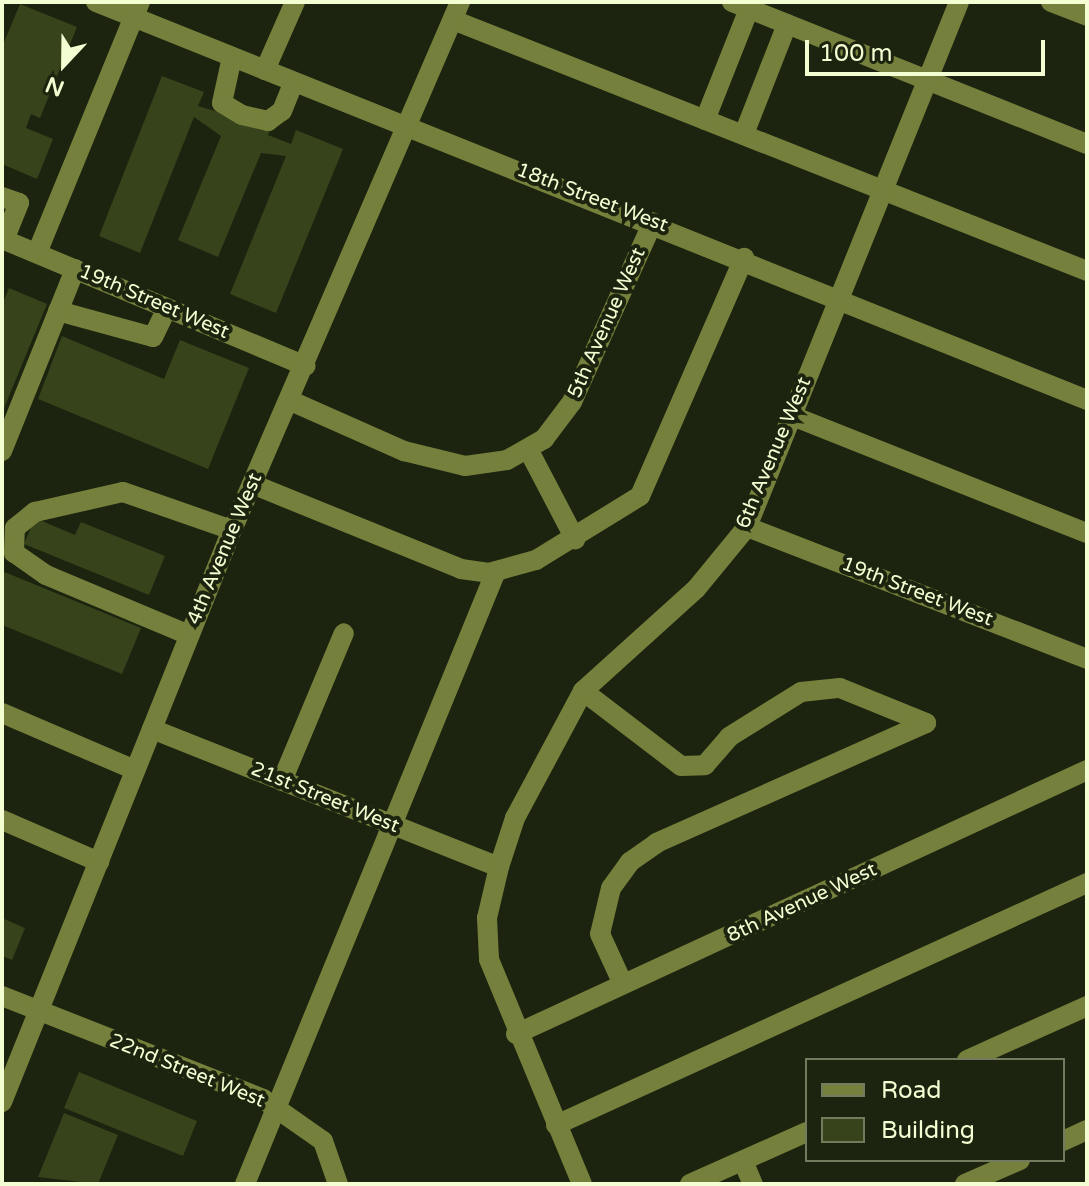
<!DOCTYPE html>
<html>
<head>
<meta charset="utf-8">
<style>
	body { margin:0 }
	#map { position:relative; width:1089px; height:1186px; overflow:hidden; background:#1c230f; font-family:"Varela Round",sans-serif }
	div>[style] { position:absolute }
	.building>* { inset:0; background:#36431b }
	.minor>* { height:20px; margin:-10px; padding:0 10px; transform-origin:10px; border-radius:10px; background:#74803b }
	span { translate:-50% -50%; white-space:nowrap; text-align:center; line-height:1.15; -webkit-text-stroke:8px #1c230f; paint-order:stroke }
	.street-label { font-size:20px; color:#f3fed2 }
	.frame { position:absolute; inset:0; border:4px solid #f3fed2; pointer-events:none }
	.legend { position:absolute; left:805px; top:1058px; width:260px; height:104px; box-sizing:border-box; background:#1c230f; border:2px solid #727b5d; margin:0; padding:10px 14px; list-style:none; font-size:24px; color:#f3fed2 }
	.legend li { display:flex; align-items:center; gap:16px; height:40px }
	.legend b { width:40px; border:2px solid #727b5d }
	.north { position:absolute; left:24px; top:24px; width:80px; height:80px; -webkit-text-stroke:6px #1c230f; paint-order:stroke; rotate:202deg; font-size:22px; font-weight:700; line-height:32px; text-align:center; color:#f3fed2 }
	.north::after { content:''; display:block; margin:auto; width:28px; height:36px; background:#f3fed2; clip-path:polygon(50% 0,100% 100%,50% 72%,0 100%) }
	.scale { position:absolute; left:805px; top:40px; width:240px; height:36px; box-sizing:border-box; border:4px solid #f3fed2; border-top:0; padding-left:10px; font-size:24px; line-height:28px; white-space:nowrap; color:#f3fed2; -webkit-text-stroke:6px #1c230f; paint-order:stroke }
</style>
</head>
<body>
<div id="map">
	<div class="building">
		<i style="clip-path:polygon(20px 4px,77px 27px,40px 118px,31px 114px,26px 128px,53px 139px,37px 179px,2px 164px,2px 47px)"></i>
		<i style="clip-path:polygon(162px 76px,204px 92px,198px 106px,271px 128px,268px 135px,291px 144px,296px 130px,343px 149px,276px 313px,230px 294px,286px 156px,261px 153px,218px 257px,178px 240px,221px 136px,194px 117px,140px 253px,99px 236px)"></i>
		<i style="clip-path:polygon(9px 288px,47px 304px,2px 413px,2px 305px)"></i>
		<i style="clip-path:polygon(62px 336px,164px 379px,180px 340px,249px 368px,208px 469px,38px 399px)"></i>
		<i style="clip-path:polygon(35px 518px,75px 535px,81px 522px,165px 556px,149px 595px,24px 544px)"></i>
		<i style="clip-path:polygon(2px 571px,141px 628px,122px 674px,2px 625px)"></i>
		<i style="clip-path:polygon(2px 918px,25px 928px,12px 960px,2px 956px)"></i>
		<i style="clip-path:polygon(79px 1072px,197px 1121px,183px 1156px,64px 1108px)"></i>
		<i style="clip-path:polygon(64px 1113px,118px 1135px,98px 1184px,38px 1177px)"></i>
	</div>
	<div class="minor">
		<i style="left:96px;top:2px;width:1068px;rotate:21.88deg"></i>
		<i style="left:732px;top:2px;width:382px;rotate:21.8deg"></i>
		<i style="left:1051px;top:2px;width:39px;rotate:21deg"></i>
		<i style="left:453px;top:20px;width:682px;rotate:21.6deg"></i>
		<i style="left:232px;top:57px;width:47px;rotate:102.3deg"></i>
		<i style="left:222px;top:103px;width:23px;rotate:31deg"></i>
		<i style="left:242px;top:115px;width:27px;rotate:13deg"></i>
		<i style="left:268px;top:121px;width:17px;rotate:-36deg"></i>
		<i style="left:282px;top:111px;width:31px;rotate:-68deg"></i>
		<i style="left:265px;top:70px;width:74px;rotate:-66.2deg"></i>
		<i style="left:705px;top:120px;width:119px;rotate:-68.4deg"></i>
		<i style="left:744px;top:134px;width:118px;rotate:-68.6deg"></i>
		<i style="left:2px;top:197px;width:18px;rotate:19deg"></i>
		<i style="left:19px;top:203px;width:40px;rotate:112deg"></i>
		<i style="left:2px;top:239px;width:329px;rotate:22.7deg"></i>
		<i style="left:37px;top:253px;width:271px;rotate:-67.7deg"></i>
		<i style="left:58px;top:311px;width:98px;rotate:15.3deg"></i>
		<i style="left:153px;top:337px;width:32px;rotate:-64deg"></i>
		<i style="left:291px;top:401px;width:124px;rotate:23.9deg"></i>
		<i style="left:404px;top:451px;width:63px;rotate:13.8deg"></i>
		<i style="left:465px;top:466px;width:42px;rotate:-8.1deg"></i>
		<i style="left:507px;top:460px;width:43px;rotate:-29.6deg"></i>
		<i style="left:544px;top:439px;width:46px;rotate:-52.9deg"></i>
		<i style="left:572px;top:402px;width:197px;rotate:-65.8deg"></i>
		<i style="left:790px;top:415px;width:320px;rotate:21.7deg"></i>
		<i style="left:528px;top:449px;width:102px;rotate:62.4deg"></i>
		<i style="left:2px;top:451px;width:196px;rotate:-68.1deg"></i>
		<i style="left:252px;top:484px;width:226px;rotate:22.1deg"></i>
		<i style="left:461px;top:569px;width:28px;rotate:8deg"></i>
		<i style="left:489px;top:573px;width:49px;rotate:-15.5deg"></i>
		<i style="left:536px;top:560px;width:122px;rotate:-31.6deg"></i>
		<i style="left:640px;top:496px;width:260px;rotate:-66.4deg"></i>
		<i style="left:747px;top:527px;width:365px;rotate:21.2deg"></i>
		<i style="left:189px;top:635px;width:155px;rotate:-157.2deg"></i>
		<i style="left:46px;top:575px;width:39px;rotate:-145deg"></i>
		<i style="left:14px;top:553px;width:25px;rotate:-88deg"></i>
		<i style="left:15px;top:528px;width:26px;rotate:-39deg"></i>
		<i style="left:35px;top:512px;width:90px;rotate:-12.8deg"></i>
		<i style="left:123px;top:492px;width:115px;rotate:19.2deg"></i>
		<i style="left:583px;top:691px;width:123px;rotate:37.4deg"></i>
		<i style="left:681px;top:766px;width:24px;rotate:-2deg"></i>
		<i style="left:705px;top:765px;width:37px;rotate:-49deg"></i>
		<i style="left:729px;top:737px;width:85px;rotate:-32deg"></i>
		<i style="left:801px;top:692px;width:39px;rotate:-6deg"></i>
		<i style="left:840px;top:688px;width:93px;rotate:22.1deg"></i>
		<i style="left:926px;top:723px;width:295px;rotate:156deg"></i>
		<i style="left:657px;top:843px;width:33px;rotate:145deg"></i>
		<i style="left:630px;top:862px;width:32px;rotate:126deg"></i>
		<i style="left:611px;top:888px;width:47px;rotate:103.4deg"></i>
		<i style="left:600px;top:934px;width:55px;rotate:65.3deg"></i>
		<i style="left:2px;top:713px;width:145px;rotate:23.2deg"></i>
		<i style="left:152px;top:729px;width:373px;rotate:21.7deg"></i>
		<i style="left:282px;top:781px;width:160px;rotate:-67.3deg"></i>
		<i style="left:2px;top:820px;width:106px;rotate:23.4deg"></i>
		<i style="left:2px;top:996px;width:281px;rotate:21.5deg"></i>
		<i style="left:263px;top:1099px;width:73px;rotate:35deg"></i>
		<i style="left:323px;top:1141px;width:46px;rotate:70.8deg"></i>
		<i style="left:516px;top:1034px;width:629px;rotate:-24.81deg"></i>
		<i style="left:967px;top:1060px;width:132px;rotate:-24.2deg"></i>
		<i style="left:2px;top:1102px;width:617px;rotate:-68.1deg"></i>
		<i style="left:232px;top:530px;width:575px;rotate:-66.64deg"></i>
		<i style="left:556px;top:1125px;width:584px;rotate:-24.5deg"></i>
		<i style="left:1063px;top:1141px;width:26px;rotate:-25deg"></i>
		<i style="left:743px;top:1161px;width:25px;rotate:67deg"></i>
		<i style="left:245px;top:1184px;width:662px;rotate:-67.73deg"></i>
		<i style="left:582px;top:1184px;width:243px;rotate:-112.5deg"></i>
		<i style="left:489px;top:959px;width:41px;rotate:-92.8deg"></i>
		<i style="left:487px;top:918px;width:52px;rotate:-76.8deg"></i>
		<i style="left:499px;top:867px;width:52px;rotate:-71.9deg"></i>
		<i style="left:515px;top:818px;width:144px;rotate:-61.8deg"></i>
		<i style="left:583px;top:691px;width:152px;rotate:-42.1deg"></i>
		<i style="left:696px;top:589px;width:80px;rotate:-50.6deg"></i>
		<i style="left:747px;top:527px;width:566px;rotate:-68.01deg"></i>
		<i style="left:690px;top:1184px;width:128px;rotate:-24deg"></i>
		<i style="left:965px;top:1184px;width:60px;rotate:-23.6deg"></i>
	</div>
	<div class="street-label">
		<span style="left:592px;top:198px;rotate:21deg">18th Street West</span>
		<span style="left:154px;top:302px;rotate:23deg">19th Street West</span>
		<span style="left:607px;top:323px;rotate:-66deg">5th Avenue West</span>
		<span style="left:774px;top:453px;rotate:-67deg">6th Avenue West</span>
		<span style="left:225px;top:549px;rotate:-67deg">4th Avenue West</span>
		<span style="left:917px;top:592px;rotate:21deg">19th Street West</span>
		<span style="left:325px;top:798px;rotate:22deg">21st Street West</span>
		<span style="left:802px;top:903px;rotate:-25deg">8th Avenue West</span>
		<span style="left:187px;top:1071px;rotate:22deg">22nd Street West</span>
	</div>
	<div class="frame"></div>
	<ul class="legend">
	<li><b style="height:10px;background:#74803b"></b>Road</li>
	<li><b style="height:22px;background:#36431b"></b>Building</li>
	</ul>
	<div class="north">N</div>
	<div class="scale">100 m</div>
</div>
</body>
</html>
